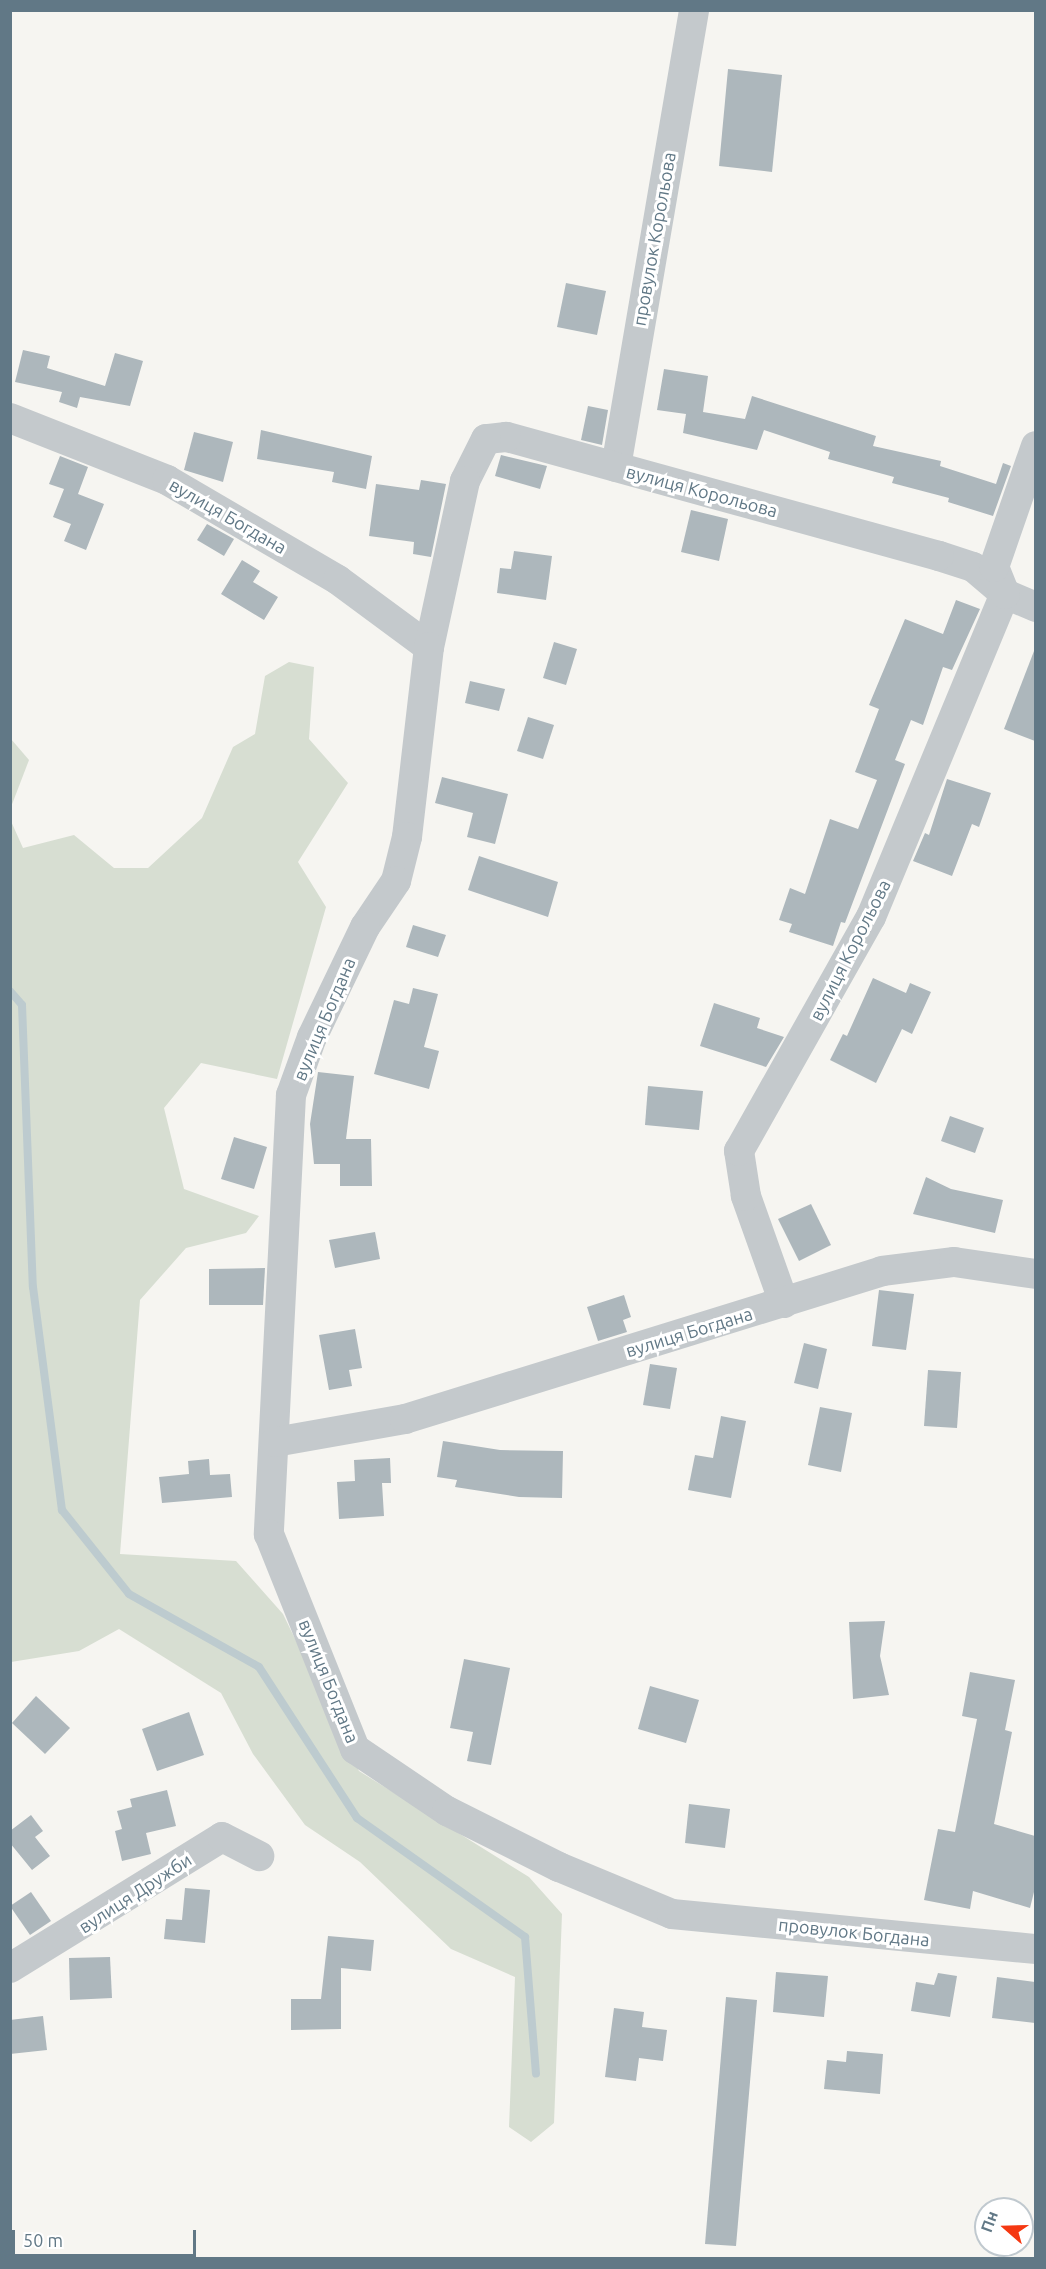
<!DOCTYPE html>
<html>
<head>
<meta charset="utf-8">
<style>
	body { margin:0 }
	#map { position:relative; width:1046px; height:2269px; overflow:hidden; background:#f6f5f1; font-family:Ubuntu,sans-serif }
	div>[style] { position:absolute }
	.green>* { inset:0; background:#d7ded2 }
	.stream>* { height:8px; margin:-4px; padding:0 4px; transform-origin:4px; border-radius:4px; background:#bdcbcf }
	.building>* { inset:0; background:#adb7bc }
	.street>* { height:30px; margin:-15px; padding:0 15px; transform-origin:15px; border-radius:15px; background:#c4c9cc }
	span { translate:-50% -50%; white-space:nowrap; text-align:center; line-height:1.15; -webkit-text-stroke:6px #fff; paint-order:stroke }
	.street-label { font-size:18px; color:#617886 }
	.frame { position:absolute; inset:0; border:12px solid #617886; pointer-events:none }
	.north { position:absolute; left:974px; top:2197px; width:60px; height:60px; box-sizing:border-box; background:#fff; border:2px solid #c0c9cf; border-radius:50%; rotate:290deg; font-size:16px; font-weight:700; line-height:24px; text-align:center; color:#617886 }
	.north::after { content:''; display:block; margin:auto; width:21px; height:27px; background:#f53812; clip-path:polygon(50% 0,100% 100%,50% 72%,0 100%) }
	.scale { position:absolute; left:12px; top:2230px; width:184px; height:27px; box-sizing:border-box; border:3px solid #617886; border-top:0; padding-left:8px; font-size:18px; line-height:21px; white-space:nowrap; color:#617886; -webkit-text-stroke:4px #fff; paint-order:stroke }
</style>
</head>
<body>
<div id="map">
	<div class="green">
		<i style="clip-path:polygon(289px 662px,314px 667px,309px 739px,348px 783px,298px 862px,326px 907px,277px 1079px,201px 1063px,164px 1108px,184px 1189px,259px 1216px,246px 1233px,186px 1248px,140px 1300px,120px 1554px,236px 1561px,283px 1614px,359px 1771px,529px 1877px,562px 1914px,554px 2123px,531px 2142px,509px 2127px,515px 1977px,451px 1949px,360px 1862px,305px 1825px,253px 1754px,221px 1693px,119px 1629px,79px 1651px,11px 1662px,10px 819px,23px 848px,74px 835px,114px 868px,148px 868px,202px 818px,233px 747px,255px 734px,265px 676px)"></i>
		<i style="clip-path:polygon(11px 739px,29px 760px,11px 807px)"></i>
	</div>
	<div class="stream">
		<i style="left:10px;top:991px;width:18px;rotate:49deg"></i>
		<i style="left:22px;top:1005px;width:282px;rotate:87.8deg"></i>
		<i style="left:33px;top:1287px;width:225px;rotate:82.6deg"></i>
		<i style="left:62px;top:1510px;width:107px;rotate:51.4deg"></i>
		<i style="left:129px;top:1594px;width:149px;rotate:29.3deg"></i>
		<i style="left:259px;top:1667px;width:180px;rotate:57deg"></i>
		<i style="left:357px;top:1818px;width:206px;rotate:35.3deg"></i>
		<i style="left:525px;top:1937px;width:137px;rotate:85.4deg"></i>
	</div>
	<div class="building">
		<i style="clip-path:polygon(728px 69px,782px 75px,772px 172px,719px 166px)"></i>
		<i style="clip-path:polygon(566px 283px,606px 291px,597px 335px,557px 327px)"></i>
		<i style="clip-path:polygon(23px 350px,50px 356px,47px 368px,105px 386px,115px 353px,143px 361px,130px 406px,80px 397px,77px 408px,59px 402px,62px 392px,15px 382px)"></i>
		<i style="clip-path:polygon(664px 369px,708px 376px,703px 412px,745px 419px,752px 396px,876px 436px,873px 446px,941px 461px,940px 466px,996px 484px,1003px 463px,1011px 466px,993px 516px,948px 502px,949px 498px,892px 483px,894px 477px,828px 459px,830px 452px,764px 430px,757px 450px,683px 433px,686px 414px,657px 410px)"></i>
		<i style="clip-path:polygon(588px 406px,608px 410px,602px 445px,581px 440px)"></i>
		<i style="clip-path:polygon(261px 430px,372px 456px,366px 489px,332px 482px,334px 472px,257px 459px)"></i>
		<i style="clip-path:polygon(194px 432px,233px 442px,223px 482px,184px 470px)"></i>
		<i style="clip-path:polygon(501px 455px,547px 466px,540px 489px,495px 476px)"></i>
		<i style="clip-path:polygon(60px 456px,88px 467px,78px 494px,104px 504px,86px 550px,64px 541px,71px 524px,53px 517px,64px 489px,49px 484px)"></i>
		<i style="clip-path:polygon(421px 480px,446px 484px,431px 557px,413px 554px,414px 542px,369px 536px,376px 484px,419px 490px)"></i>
		<i style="clip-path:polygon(691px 510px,728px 519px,719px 561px,681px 552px)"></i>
		<i style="clip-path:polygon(207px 524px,234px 539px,224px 556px,197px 540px)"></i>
		<i style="clip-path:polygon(514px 551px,552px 556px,546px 600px,497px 593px,500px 568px,511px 569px)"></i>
		<i style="clip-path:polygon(242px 560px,260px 571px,253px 582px,278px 597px,264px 620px,221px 594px)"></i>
		<i style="clip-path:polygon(956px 600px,980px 609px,952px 670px,943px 667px,923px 725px,911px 720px,895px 760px,905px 764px,845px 923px,841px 922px,833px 946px,789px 932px,792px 924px,779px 920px,790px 888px,805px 894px,830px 819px,858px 829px,877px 780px,855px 772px,879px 709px,869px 705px,905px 619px,943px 634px)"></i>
		<i style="clip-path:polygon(554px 642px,577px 649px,566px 685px,543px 678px)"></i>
		<i style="clip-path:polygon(1034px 651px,1035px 651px,1035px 741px,1004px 729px)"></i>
		<i style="clip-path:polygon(470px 681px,505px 689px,499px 711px,465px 703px)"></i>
		<i style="clip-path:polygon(528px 717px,554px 725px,543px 759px,517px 751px)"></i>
		<i style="clip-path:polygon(442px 777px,508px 794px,495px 844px,467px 837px,473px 813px,435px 803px)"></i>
		<i style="clip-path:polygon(947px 779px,991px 793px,979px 827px,972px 824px,952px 876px,913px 861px,925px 833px,929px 835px)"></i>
		<i style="clip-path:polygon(479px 856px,558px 882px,548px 917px,468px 890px)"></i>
		<i style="clip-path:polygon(413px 925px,446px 935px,438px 957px,406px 947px)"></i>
		<i style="clip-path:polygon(873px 978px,906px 993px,910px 983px,931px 992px,912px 1034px,902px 1029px,876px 1083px,830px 1060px,843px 1034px,847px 1036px)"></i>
		<i style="clip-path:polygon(413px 988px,438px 994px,424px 1047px,439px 1051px,429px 1089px,374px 1074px,394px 1000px,409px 1004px)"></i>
		<i style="clip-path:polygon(714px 1003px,760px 1018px,757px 1028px,784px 1037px,766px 1067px,700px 1046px)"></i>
		<i style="clip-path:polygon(318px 1072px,354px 1076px,346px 1139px,371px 1139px,372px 1186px,340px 1186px,340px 1164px,314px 1164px,310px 1124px)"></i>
		<i style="clip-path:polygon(648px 1086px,703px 1091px,699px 1130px,645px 1125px)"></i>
		<i style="clip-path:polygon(950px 1116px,984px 1128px,975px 1153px,941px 1141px)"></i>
		<i style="clip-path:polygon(234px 1137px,267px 1147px,254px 1189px,221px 1179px)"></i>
		<i style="clip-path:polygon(926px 1177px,951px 1189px,1003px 1200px,995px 1233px,913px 1214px)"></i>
		<i style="clip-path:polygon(811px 1204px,831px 1245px,799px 1261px,778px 1219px)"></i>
		<i style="clip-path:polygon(375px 1232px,380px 1259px,335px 1268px,329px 1240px)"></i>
		<i style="clip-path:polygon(265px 1268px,263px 1305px,209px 1305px,209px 1269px)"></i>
		<i style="clip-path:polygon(879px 1290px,914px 1294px,906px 1350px,872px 1346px)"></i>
		<i style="clip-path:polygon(624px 1295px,631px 1317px,623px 1320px,627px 1332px,598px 1341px,587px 1307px)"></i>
		<i style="clip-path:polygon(355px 1329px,362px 1368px,349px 1370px,352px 1386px,329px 1390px,319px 1335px)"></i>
		<i style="clip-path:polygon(804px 1343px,827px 1349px,818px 1389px,794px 1383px)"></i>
		<i style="clip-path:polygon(650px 1364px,677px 1368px,670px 1409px,643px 1405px)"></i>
		<i style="clip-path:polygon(928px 1370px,961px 1372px,957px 1428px,924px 1426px)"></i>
		<i style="clip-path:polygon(820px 1407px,852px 1413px,841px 1472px,808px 1465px)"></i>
		<i style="clip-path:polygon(721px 1416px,746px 1421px,731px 1498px,688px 1490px,695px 1455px,713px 1458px)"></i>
		<i style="clip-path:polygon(443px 1441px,500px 1450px,563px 1451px,562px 1498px,519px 1497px,455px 1487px,457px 1480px,437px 1477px)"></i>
		<i style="clip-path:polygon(390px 1458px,391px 1483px,382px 1483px,384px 1516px,339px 1519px,337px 1482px,355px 1481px,354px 1460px)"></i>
		<i style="clip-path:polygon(209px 1459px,210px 1475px,230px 1474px,232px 1497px,162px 1503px,159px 1477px,189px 1474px,188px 1461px)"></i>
		<i style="clip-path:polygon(885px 1621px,880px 1656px,889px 1695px,853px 1699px,849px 1622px)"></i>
		<i style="clip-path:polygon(464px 1659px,510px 1668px,491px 1765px,467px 1761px,473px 1732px,450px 1728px)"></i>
		<i style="clip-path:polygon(970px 1672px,1015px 1680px,1005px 1730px,1012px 1732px,994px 1824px,1035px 1836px,1035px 1888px,1030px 1908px,973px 1891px,970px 1909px,924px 1900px,938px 1829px,955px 1832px,977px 1719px,962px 1716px)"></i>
		<i style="clip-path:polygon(650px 1686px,699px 1700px,686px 1743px,638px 1729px)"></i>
		<i style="clip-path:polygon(36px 1696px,70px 1728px,45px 1754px,12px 1723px)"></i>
		<i style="clip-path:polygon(189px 1712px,204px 1755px,157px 1771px,142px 1729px)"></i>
		<i style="clip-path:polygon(167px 1790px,176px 1826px,146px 1833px,151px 1854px,122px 1861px,115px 1831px,122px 1829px,117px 1811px,132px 1807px,130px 1799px)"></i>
		<i style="clip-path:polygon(689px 1804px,730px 1809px,725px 1848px,685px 1843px)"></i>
		<i style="clip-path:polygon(31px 1815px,43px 1831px,35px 1837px,50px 1856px,32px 1870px,10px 1843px,10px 1831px)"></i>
		<i style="clip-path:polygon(185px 1888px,210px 1890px,205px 1943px,164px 1939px,166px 1919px,182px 1920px)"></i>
		<i style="clip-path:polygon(31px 1892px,51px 1921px,30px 1935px,10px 1906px)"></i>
		<i style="clip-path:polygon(328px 1936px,374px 1940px,371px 1971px,341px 1968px,341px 2029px,291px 2030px,291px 1999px,321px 1999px)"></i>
		<i style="clip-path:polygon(110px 1957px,112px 1998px,70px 2000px,69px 1958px)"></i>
		<i style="clip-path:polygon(776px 1972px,828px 1976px,824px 2017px,773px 2012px)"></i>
		<i style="clip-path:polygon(938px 1973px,957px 1976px,950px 2017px,911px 2011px,916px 1982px,934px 1985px)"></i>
		<i style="clip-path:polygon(997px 1977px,1035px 1982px,1035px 2023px,992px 2018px)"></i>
		<i style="clip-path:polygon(726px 1997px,757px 2000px,736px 2246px,705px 2244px)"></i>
		<i style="clip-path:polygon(614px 2008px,644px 2012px,642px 2027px,667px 2030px,663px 2061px,639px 2058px,636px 2081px,605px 2077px)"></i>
		<i style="clip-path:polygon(43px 2016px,47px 2050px,10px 2054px,10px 2020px)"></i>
		<i style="clip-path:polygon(847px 2051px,883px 2054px,880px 2094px,824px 2089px,827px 2060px,846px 2062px)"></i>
	</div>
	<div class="street">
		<i style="left:10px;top:418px;width:169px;rotate:21.5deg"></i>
		<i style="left:167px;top:480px;width:198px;rotate:30.3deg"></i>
		<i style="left:338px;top:580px;width:113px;rotate:36.4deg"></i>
		<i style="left:616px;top:467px;width:464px;rotate:-80.3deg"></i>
		<i style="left:1036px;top:607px;width:34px;rotate:-157deg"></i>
		<i style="left:1005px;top:594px;width:42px;rotate:-139.8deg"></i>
		<i style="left:973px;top:567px;width:36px;rotate:-162deg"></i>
		<i style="left:939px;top:556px;width:449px;rotate:-164.6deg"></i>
		<i style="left:506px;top:437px;width:20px;rotate:174deg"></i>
		<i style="left:486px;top:439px;width:47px;rotate:116.6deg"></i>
		<i style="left:465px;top:481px;width:170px;rotate:102.2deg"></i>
		<i style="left:429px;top:647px;width:191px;rotate:96.6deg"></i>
		<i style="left:407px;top:837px;width:45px;rotate:104deg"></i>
		<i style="left:396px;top:881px;width:55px;rotate:124deg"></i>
		<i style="left:365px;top:927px;width:122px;rotate:115.7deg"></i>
		<i style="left:312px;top:1037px;width:62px;rotate:109.9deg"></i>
		<i style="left:291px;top:1095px;width:440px;rotate:92.9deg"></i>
		<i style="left:269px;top:1534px;width:232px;rotate:68.2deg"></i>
		<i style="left:355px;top:1749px;width:111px;rotate:34deg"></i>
		<i style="left:447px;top:1811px;width:125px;rotate:26.6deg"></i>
		<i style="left:559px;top:1867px;width:122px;rotate:22.6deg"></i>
		<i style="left:672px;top:1914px;width:366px;rotate:5.5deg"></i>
		<i style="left:784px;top:1303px;width:114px;rotate:-109.6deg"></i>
		<i style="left:746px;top:1196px;width:46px;rotate:-98.8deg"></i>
		<i style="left:739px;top:1151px;width:269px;rotate:-60.6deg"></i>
		<i style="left:871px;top:917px;width:350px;rotate:-67.5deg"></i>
		<i style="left:1005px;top:594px;width:29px;rotate:-112deg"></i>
		<i style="left:994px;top:567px;width:128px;rotate:-70.9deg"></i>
		<i style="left:275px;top:1442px;width:132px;rotate:-10deg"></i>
		<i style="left:405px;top:1419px;width:499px;rotate:-17.2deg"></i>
		<i style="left:882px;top:1271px;width:73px;rotate:-7.1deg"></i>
		<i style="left:954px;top:1262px;width:83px;rotate:8.3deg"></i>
		<i style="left:10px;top:1968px;width:249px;rotate:-31.7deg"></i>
		<i style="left:222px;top:1837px;width:42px;rotate:27.2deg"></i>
	</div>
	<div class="street-label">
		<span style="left:654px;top:239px;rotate:-80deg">провулок Корольова</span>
		<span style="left:702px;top:491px;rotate:15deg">вулиця Корольова</span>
		<span style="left:228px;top:516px;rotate:30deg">вулиця Богдана</span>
		<span style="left:850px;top:950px;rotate:-63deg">вулиця Корольова</span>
		<span style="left:324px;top:1019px;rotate:-67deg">вулиця Богдана</span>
		<span style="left:689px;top:1332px;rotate:-17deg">вулиця Богдана</span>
		<span style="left:329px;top:1681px;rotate:68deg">вулиця Богдана</span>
		<span style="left:135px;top:1893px;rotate:-33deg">вулиця Дружби</span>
		<span style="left:854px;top:1932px;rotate:6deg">провулок Богдана</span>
	</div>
	<div class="frame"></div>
	<div class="north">Пн</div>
	<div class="scale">50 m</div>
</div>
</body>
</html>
